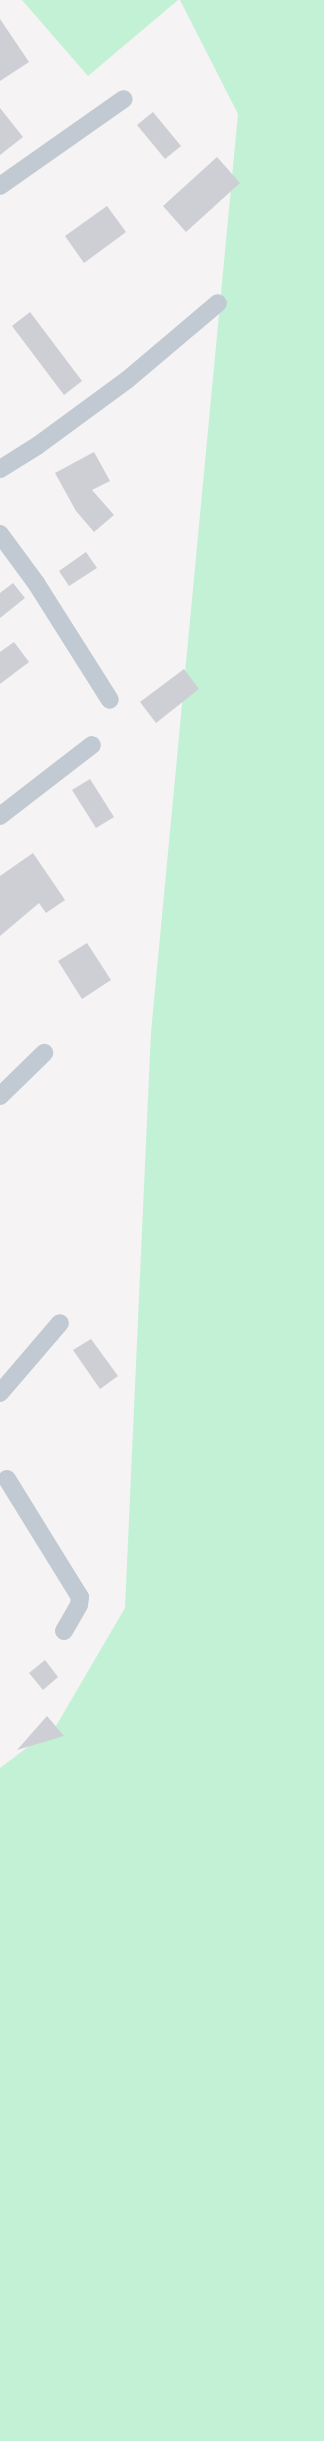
<!DOCTYPE html>
<html>
<head>
<meta charset="utf-8">
<style>
	body { margin:0 }
	#map { position:relative; width:324px; height:2441px; overflow:hidden; background:#f5f3f3; font-family:"Archivo Narrow",sans-serif }
	div>[style] { position:absolute }
	.green>* { inset:0; background:#c3f1d5 }
	.building>* { inset:0; background:#cdcfd5 }
	.street>* { height:18px; margin:-9px; padding:0 9px; transform-origin:9px; border-radius:9px; background:#c1cad2 }
	span { translate:-50% -50%; white-space:nowrap; text-align:center; line-height:1.15; -webkit-text-stroke:3px #fff; paint-order:stroke }
</style>
</head>
<body>
<div id="map">
	<div class="green">
		<i style="clip-path:polygon(22px 0,178px 0,88px 76px)"></i>
		<i style="clip-path:polygon(180px 0,324px 0,324px 2441px,0 2441px,0 1768px,56px 1726px,125px 1608px,151px 1032px,238px 114px)"></i>
	</div>
	<div class="building">
		<i style="clip-path:polygon(0 19px,29px 62px,0 81px)"></i>
		<i style="clip-path:polygon(0 108px,23px 137px,0 155px)"></i>
		<i style="clip-path:polygon(153px 112px,181px 146px,165px 159px,137px 125px)"></i>
		<i style="clip-path:polygon(217px 157px,240px 183px,186px 232px,163px 206px)"></i>
		<i style="clip-path:polygon(107px 206px,126px 232px,84px 263px,65px 236px)"></i>
		<i style="clip-path:polygon(30px 312px,82px 381px,64px 395px,12px 326px)"></i>
		<i style="clip-path:polygon(94px 452px,110px 481px,92px 490px,114px 515px,94px 532px,76px 511px,55px 473px)"></i>
		<i style="clip-path:polygon(86px 552px,97px 568px,69px 586px,59px 571px)"></i>
		<i style="clip-path:polygon(13px 583px,25px 598px,0 618px,0 593px)"></i>
		<i style="clip-path:polygon(14px 642px,29px 662px,0 684px,0 652px)"></i>
		<i style="clip-path:polygon(184px 669px,199px 689px,156px 723px,140px 702px)"></i>
		<i style="clip-path:polygon(90px 779px,114px 817px,96px 828px,72px 790px)"></i>
		<i style="clip-path:polygon(33px 853px,65px 900px,46px 913px,39px 903px,0 936px,0 876px)"></i>
		<i style="clip-path:polygon(87px 943px,111px 980px,82px 999px,58px 961px)"></i>
		<i style="clip-path:polygon(91px 1339px,118px 1376px,100px 1389px,73px 1350px)"></i>
		<i style="clip-path:polygon(45px 1660px,58px 1677px,43px 1690px,29px 1673px)"></i>
		<i style="clip-path:polygon(47px 1716px,64px 1736px,17px 1750px)"></i>
	</div>
	<div class="street">
		<i style="left:0;top:186px;width:151px;rotate:-35.1deg"></i>
		<i style="left:0;top:469px;width:44px;rotate:-31.9deg"></i>
		<i style="left:37px;top:446px;width:112px;rotate:-36.3deg"></i>
		<i style="left:127px;top:380px;width:119px;rotate:-40.2deg"></i>
		<i style="left:0;top:534px;width:61px;rotate:53.7deg"></i>
		<i style="left:36px;top:583px;width:138px;rotate:57.7deg"></i>
		<i style="left:0;top:816px;width:116px;rotate:-37.7deg"></i>
		<i style="left:0;top:1096px;width:62px;rotate:-44.3deg"></i>
		<i style="left:0;top:1393px;width:92px;rotate:-49.4deg"></i>
		<i style="left:7px;top:1479px;width:139px;rotate:58.3deg"></i>
		<i style="left:80px;top:1597px;width:8px;rotate:97deg"></i>
		<i style="left:79px;top:1605px;width:30px;rotate:120deg"></i>
	</div>
</div>
</body>
</html>
